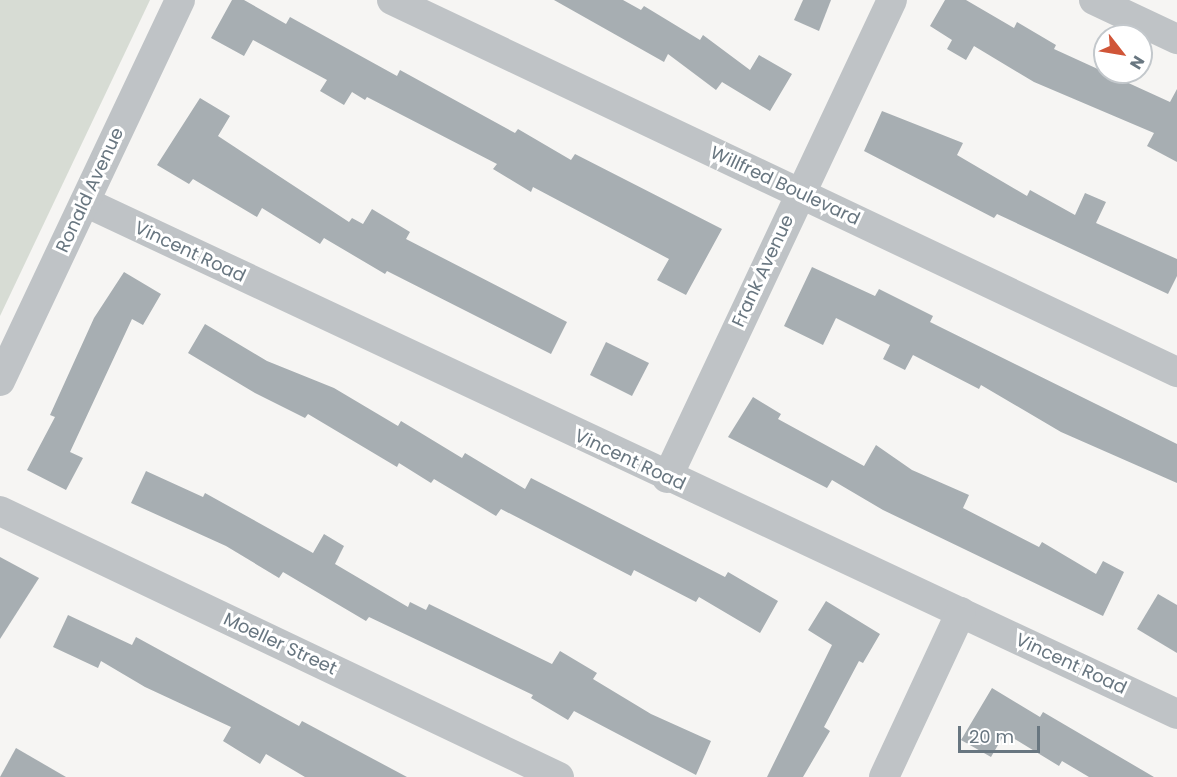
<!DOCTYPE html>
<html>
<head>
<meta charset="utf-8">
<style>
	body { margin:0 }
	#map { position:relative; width:1177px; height:777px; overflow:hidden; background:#f6f5f3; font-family:Poppins,sans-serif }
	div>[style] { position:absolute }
	.green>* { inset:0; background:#d7dcd4 }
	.building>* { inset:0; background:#a7aeb2 }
	.street>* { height:30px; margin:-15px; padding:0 15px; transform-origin:15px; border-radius:15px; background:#bfc3c6 }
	span { translate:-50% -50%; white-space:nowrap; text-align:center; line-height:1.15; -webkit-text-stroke:6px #fff; paint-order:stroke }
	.street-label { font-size:18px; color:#687680 }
	.north { position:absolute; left:1093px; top:24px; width:60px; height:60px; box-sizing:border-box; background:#fff; border:2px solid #c3c8cc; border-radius:50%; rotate:121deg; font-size:16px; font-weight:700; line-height:24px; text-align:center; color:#687680 }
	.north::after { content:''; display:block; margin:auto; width:21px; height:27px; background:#d05538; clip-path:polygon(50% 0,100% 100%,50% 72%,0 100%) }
	.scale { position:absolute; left:958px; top:726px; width:82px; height:27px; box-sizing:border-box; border:3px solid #687680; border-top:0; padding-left:8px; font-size:18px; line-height:21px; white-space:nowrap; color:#687680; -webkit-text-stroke:4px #fff; paint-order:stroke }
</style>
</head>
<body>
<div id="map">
	<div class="green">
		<i style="clip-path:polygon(0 0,150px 0,0 316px)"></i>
	</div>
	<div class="building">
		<i style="clip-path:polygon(232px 0,244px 0,286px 24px,290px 17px,397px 76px,400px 70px,515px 133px,518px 129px,571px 160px,575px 154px,722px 229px,686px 295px,657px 280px,669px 259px,533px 187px,531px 192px,493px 169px,497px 164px,367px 97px,365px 100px,352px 92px,344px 105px,320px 91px,327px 80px,253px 40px,244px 56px,211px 38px)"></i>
		<i style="clip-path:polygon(554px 0,623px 0,641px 10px,644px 6px,700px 40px,703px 35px,750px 70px,759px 55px,792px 74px,770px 111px,722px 82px,716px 90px,668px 54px,664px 62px)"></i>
		<i style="clip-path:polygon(803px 0,831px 0,819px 31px,794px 20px)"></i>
		<i style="clip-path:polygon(945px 0,966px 0,1014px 28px,1017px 22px,1056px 45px,1054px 49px,1170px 102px,1177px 89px,1177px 162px,1147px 146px,1154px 133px,1034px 82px,974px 46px,966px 60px,947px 49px,952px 40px,930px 26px)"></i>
		<i style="clip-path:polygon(200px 98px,230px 116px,218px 136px,349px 222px,352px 218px,363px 224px,372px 209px,410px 232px,406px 239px,567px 322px,551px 354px,387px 271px,385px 274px,324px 238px,320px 244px,262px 208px,257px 217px,193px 179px,189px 184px,157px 165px)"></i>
		<i style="clip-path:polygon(882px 111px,963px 143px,957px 155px,1027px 196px,1030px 190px,1075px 215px,1085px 193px,1106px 202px,1096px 223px,1177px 259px,1177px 276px,1168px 294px,997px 214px,994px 218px,864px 151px)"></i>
		<i style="clip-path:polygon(812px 267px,875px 296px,879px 289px,933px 316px,930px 322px,1177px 444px,1177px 483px,1061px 432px,981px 385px,979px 389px,913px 355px,905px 370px,883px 359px,890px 345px,836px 318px,823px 345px,784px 326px)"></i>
		<i style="clip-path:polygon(124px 272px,161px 294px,143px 325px,132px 319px,70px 452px,83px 458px,66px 490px,27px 470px,55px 417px,50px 415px,94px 318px)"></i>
		<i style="clip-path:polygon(205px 324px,267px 361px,334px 388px,398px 426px,401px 421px,462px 458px,465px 453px,525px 489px,531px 478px,725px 577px,728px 572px,778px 601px,760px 633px,699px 597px,696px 602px,634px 570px,631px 576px,501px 509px,496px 516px,434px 479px,431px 483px,399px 463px,397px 467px,308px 414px,305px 418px,255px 393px,188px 353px)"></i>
		<i style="clip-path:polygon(606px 342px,649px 363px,632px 396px,590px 375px)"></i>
		<i style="clip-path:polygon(753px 397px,781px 414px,778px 419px,864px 466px,876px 445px,912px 470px,969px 495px,963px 508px,1039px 547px,1042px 542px,1096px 574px,1103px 561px,1124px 572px,1103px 616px,883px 510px,832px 480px,827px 488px,728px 437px)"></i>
		<i style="clip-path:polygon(146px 471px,203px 497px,205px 493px,313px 553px,324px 534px,344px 546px,335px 564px,408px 607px,410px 602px,426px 610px,429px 604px,552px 664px,560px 651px,597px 673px,593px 679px,651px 714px,711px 741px,696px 775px,574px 711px,568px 720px,531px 698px,533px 695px,369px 617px,366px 621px,283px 572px,279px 578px,226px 546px,131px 503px)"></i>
		<i style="clip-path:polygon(0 557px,39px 578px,0 639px)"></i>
		<i style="clip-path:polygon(1158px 594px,1177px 605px,1177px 653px,1137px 629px)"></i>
		<i style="clip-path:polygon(826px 601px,880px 634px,863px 663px,859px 661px,824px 727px,830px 731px,803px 777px,767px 777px,832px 645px,808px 630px)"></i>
		<i style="clip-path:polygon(68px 615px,132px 645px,136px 637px,299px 726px,302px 721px,407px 777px,305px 777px,266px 754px,260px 764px,223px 741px,231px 727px,145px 687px,101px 661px,98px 668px,53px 647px)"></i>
		<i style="clip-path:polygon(992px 688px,1040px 717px,1043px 712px,1154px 777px,1089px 777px,1062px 761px,1059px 766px,1005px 733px,991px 757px,961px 740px)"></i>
		<i style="clip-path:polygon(16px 748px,66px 777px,0 777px)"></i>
	</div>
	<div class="street">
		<i style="left:392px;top:0;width:869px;rotate:25.36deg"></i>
		<i style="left:1094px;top:0;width:92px;rotate:25.2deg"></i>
		<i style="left:85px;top:202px;width:1206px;rotate:25.12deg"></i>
		<i style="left:0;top:381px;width:421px;rotate:-64.7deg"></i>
		<i style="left:667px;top:478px;width:528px;rotate:-64.79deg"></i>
		<i style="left:0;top:511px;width:619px;rotate:25.45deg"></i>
		<i style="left:884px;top:777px;width:182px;rotate:-65deg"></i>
	</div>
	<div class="street-label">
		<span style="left:785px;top:186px;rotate:25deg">Willfred Boulevard</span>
		<span style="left:90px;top:190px;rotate:-65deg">Ronald Avenue</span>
		<span style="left:190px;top:252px;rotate:25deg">Vincent Road</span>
		<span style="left:763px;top:271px;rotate:-65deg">Frank Avenue</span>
		<span style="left:630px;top:460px;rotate:25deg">Vincent Road</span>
		<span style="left:280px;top:644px;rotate:25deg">Moeller Street</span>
		<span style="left:1071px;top:664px;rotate:25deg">Vincent Road</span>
	</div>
	<div class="north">N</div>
	<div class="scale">20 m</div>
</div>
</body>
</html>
